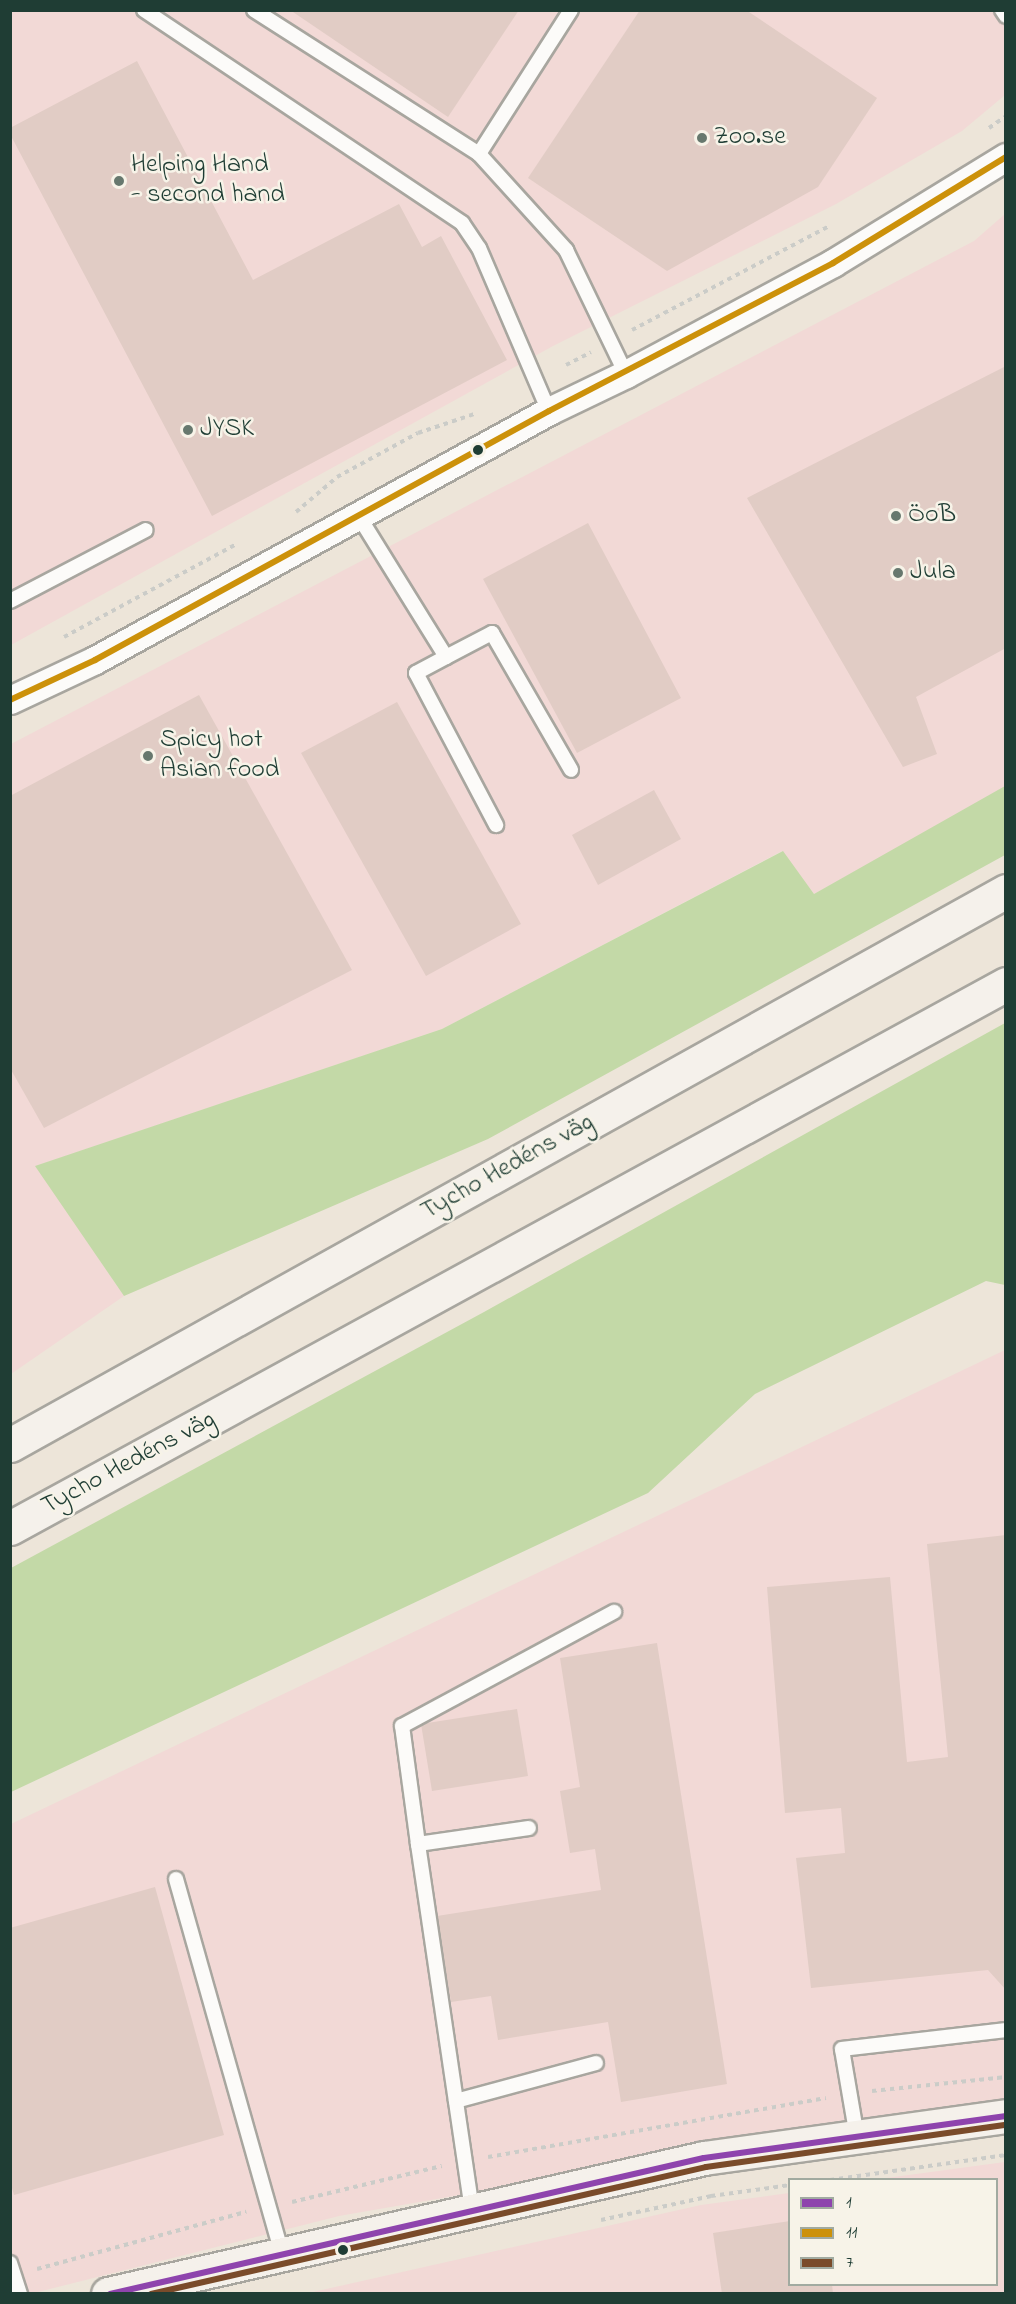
<!DOCTYPE html>
<html>
<head>
<meta charset="utf-8">
<style>
	body { margin:0 }
	#map { position:relative; width:1016px; height:2304px; overflow:hidden; background:#ede5d9; font-family:"Indie Flower",sans-serif }
	div>[style] { position:absolute }
	.built>* { inset:0; background:#f2d9d6 }
	.green>* { inset:0; background:#c3d9a7 }
	.building>* { inset:0; background:#e1ccc5 }
	.path>* { height:4px; margin-top:-2px; transform-origin:0; background:repeating-linear-gradient(90deg,#cbccc8 0 4.5px,transparent 0 9px) }
	.roads { filter:drop-shadow(2px 0 #a8a69f) drop-shadow(-2px 0 #a8a69f) drop-shadow(0 2px #a8a69f) drop-shadow(0 -2px #a8a69f) }
	.lane>* { height:14px; margin:-7px; padding:0 7px; transform-origin:7px; border-radius:7px; background:#fcfbf9 }
	.street>* { height:27px; margin:-13.5px; padding:0 13.5px; transform-origin:13.5px; border-radius:13.5px; background:#fcfbf9 }
	.secondary>* { height:33px; margin:-16.5px; padding:0 16.5px; transform-origin:16.5px; border-radius:16.5px; background:#f5f1eb }
	.bus-1>* { height:6px; margin:-3px; padding:0 3px; transform-origin:3px; border-radius:3px; background:#8e44ad }
	.bus-2>* { height:6px; margin:-3px; padding:0 3px; transform-origin:3px; border-radius:3px; background:#cc910a }
	.bus-3>* { height:6px; margin:-3px; padding:0 3px; transform-origin:3px; border-radius:3px; background:#7a4b2a }
	.dots>* { width:16px; height:16px; translate:-50% -50%; box-sizing:border-box; border:3px solid #f7f3e8; border-radius:50% }
	span { translate:-50% -50%; white-space:nowrap; text-align:center; line-height:1.15; -webkit-text-stroke:5px #f7f3e8; paint-order:stroke }
	.poi-label { font-size:26px; color:#1f3d34 }
	.left { translate:0 -50%; text-align:left }
	.street-label { font-size:26px; color:#1f3d34 }
	.frame { position:absolute; inset:0; border:12px solid #1f3d34; pointer-events:none }
	.legend { position:absolute; left:788px; top:2178px; width:210px; height:108px; box-sizing:border-box; background:#f7f3e8; border:2px solid #a1aaa0; margin:0; padding:8px 10px; list-style:none; font-size:18px; color:#1f3d34 }
	.legend li { display:flex; align-items:center; gap:12px; height:30px }
	.legend b { width:30px; border:2px solid #a1aaa0 }
</style>
</head>
<body>
<div id="map">
	<div class="built">
		<i style="clip-path:polygon(11px 11px,1005px 11px,1005px 95px,962px 131px,836px 204px,553px 346px,11px 645px)"></i>
		<i style="clip-path:polygon(1005px 214px,1005px 789px,814px 894px,782px 851px,442px 1029px,36px 1166px,124px 1296px,11px 1374px,11px 744px,974px 241px)"></i>
		<i style="clip-path:polygon(1005px 1350px,1005px 2100px,339px 2216px,34px 2293px,11px 2294px,11px 1824px)"></i>
		<i style="clip-path:polygon(1005px 2162px,1005px 2293px,304px 2294px,701px 2205px,789px 2193px,790px 2284px,996px 2284px,996px 2180px,879px 2179px)"></i>
	</div>
	<div class="green">
		<i style="clip-path:polygon(1005px 786px,1005px 855px,488px 1139px,124px 1296px,35px 1166px,442px 1029px,783px 851px,814px 894px)"></i>
		<i style="clip-path:polygon(1005px 1023px,1005px 1285px,986px 1281px,755px 1394px,648px 1493px,11px 1792px,11px 1568px,484px 1312px)"></i>
	</div>
	<div class="building">
		<i style="clip-path:polygon(290px 10px,519px 10px,448px 117px)"></i>
		<i style="clip-path:polygon(640px 10px,746px 10px,877px 98px,818px 187px,667px 271px,528px 178px)"></i>
		<i style="clip-path:polygon(137px 61px,253px 280px,399px 204px,422px 247px,441px 236px,507px 360px,212px 516px,10px 134px,10px 128px)"></i>
		<i style="clip-path:polygon(1006px 366px,1006px 648px,916px 697px,937px 754px,903px 767px,747px 498px)"></i>
		<i style="clip-path:polygon(588px 523px,681px 698px,577px 753px,483px 579px)"></i>
		<i style="clip-path:polygon(199px 695px,352px 970px,44px 1128px,10px 1068px,10px 796px)"></i>
		<i style="clip-path:polygon(397px 702px,521px 924px,426px 976px,301px 753px)"></i>
		<i style="clip-path:polygon(654px 790px,681px 839px,598px 885px,572px 835px)"></i>
		<i style="clip-path:polygon(1006px 1535px,1006px 1990px,988px 1970px,811px 1988px,796px 1858px,845px 1853px,841px 1808px,785px 1813px,767px 1587px,890px 1577px,907px 1762px,948px 1757px,927px 1544px)"></i>
		<i style="clip-path:polygon(657px 1643px,727px 2084px,621px 2102px,608px 2022px,498px 2040px,491px 1996px,451px 2002px,437px 1916px,601px 1890px,595px 1849px,570px 1853px,560px 1791px,580px 1787px,560px 1658px)"></i>
		<i style="clip-path:polygon(517px 1709px,528px 1776px,432px 1791px,421px 1724px)"></i>
		<i style="clip-path:polygon(155px 1887px,224px 2135px,14px 2195px,10px 2181px,10px 1928px)"></i>
		<i style="clip-path:polygon(790px 2221px,790px 2284px,832px 2284px,833px 2294px,722px 2294px,713px 2233px)"></i>
	</div>
	<div class="path">
		<i style="left:989px;top:128px;width:21px;rotate:-35deg"></i>
		<i style="left:632px;top:330px;width:221px;rotate:-27.8deg"></i>
		<i style="left:566px;top:365px;width:28px;rotate:-27deg"></i>
		<i style="left:296px;top:512px;width:54px;rotate:-40.5deg"></i>
		<i style="left:337px;top:477px;width:92px;rotate:-28.5deg"></i>
		<i style="left:418px;top:433px;width:59px;rotate:-18.7deg"></i>
		<i style="left:64px;top:637px;width:196px;rotate:-28.3deg"></i>
		<i style="left:872px;top:2091px;width:135px;rotate:-6deg"></i>
		<i style="left:488px;top:2157px;width:343px;rotate:-9.9deg"></i>
		<i style="left:830px;top:2180px;width:178px;rotate:-8.1deg"></i>
		<i style="left:292px;top:2202px;width:154px;rotate:-13.5deg"></i>
		<i style="left:601px;top:2220px;width:113px;rotate:-12.3deg"></i>
		<i style="left:711px;top:2196px;width:80px;rotate:-7.9deg"></i>
		<i style="left:37px;top:2269px;width:217px;rotate:-15.3deg"></i>
	</div>
	<div class="roads">
		<div class="lane">
			<i style="left:144px;top:10px;width:383px;rotate:33.8deg"></i>
			<i style="left:462px;top:223px;width:30px;rotate:56deg"></i>
			<i style="left:479px;top:248px;width:177px;rotate:66.8deg"></i>
			<i style="left:254px;top:10px;width:267px;rotate:32.6deg"></i>
			<i style="left:571px;top:10px;width:171px;rotate:122.6deg"></i>
			<i style="left:479px;top:154px;width:130px;rotate:47.8deg"></i>
			<i style="left:566px;top:250px;width:138px;rotate:64.2deg"></i>
			<i style="left:1002px;top:10px;width:7px;rotate:56deg"></i>
			<i style="left:358px;top:515px;width:167px;rotate:58.2deg"></i>
			<i style="left:446px;top:657px;width:34px;rotate:152deg"></i>
			<i style="left:416px;top:673px;width:172px;rotate:62.2deg"></i>
			<i style="left:10px;top:601px;width:153px;rotate:-27.6deg"></i>
			<i style="left:446px;top:657px;width:52px;rotate:-27.6deg"></i>
			<i style="left:492px;top:633px;width:158px;rotate:60deg"></i>
			<i style="left:418px;top:1844px;width:119px;rotate:-97.7deg"></i>
			<i style="left:402px;top:1726px;width:241px;rotate:-28.3deg"></i>
			<i style="left:176px;top:1879px;width:389px;rotate:74.2deg"></i>
			<i style="left:456px;top:2101px;width:145px;rotate:-15.2deg"></i>
			<i style="left:857px;top:2137px;width:89px;rotate:-99.7deg"></i>
			<i style="left:842px;top:2049px;width:165px;rotate:-6.6deg"></i>
			<i style="left:472px;top:2210px;width:370px;rotate:-98.4deg"></i>
			<i style="left:418px;top:1844px;width:112px;rotate:-8.2deg"></i>
			<i style="left:10px;top:2263px;width:33px;rotate:72deg"></i>
		</div>
		<div class="street">
			<i style="left:10px;top:700px;width:94px;rotate:-25.2deg"></i>
			<i style="left:95px;top:660px;width:518px;rotate:-28.74deg"></i>
			<i style="left:549px;top:411px;width:85px;rotate:-25.7deg"></i>
			<i style="left:626px;top:374px;width:235px;rotate:-28.2deg"></i>
			<i style="left:833px;top:263px;width:203px;rotate:-31.5deg"></i>
		</div>
		<div class="secondary">
			<i style="left:10px;top:1445px;width:1140px;rotate:-29.08deg"></i>
			<i style="left:10px;top:1528px;width:1135px;rotate:-28.64deg"></i>
			<i style="left:108px;top:2294px;width:611px;rotate:-12.85deg"></i>
			<i style="left:704px;top:2158px;width:305px;rotate:-7.9deg"></i>
		</div>
	</div>
	<div class="bus-1">
		<i style="left:110px;top:2294px;width:609px;rotate:-12.9deg"></i>
		<i style="left:704px;top:2158px;width:305px;rotate:-7.9deg"></i>
	</div>
	<div class="bus-2">
		<i style="left:10px;top:700px;width:94px;rotate:-25.2deg"></i>
		<i style="left:95px;top:660px;width:518px;rotate:-28.74deg"></i>
		<i style="left:549px;top:411px;width:320px;rotate:-27.5deg"></i>
		<i style="left:833px;top:263px;width:203px;rotate:-31.5deg"></i>
	</div>
	<div class="bus-3">
		<i style="left:151px;top:2294px;width:569px;rotate:-12.89deg"></i>
		<i style="left:706px;top:2167px;width:303px;rotate:-8deg"></i>
	</div>
	<div class="dots">
		<i style="left:702px;top:138px;background:#67786e"></i>
		<i style="left:119px;top:181px;background:#67786e"></i>
		<i style="left:188px;top:430px;background:#67786e"></i>
		<i style="left:478px;top:450px;background:#1f3d34"></i>
		<i style="left:896px;top:516px;background:#67786e"></i>
		<i style="left:898px;top:573px;background:#67786e"></i>
		<i style="left:148px;top:756px;background:#67786e"></i>
		<i style="left:343px;top:2250px;background:#1f3d34"></i>
	</div>
	<div class="poi-label">
		<span class="left" style="left:714px;top:138px">Zoo.se</span>
		<span class="left" style="left:131px;top:181px">Helping Hand<br>- second hand</span>
		<span class="left" style="left:200px;top:430px">JYSK</span>
		<span class="left" style="left:908px;top:516px">ÖoB</span>
		<span class="left" style="left:910px;top:573px">Jula</span>
		<span class="left" style="left:160px;top:756px">Spicy hot<br>Asian food</span>
	</div>
	<div class="street-label">
		<span style="left:508px;top:1168px;rotate:-29deg">Tycho Hedéns väg</span>
		<span style="left:129px;top:1464px;rotate:-28deg">Tycho Hedéns väg</span>
	</div>
	<div class="frame"></div>
	<ul class="legend">
	<li><b style="height:8px;background:#8e44ad"></b>1</li>
	<li><b style="height:8px;background:#cc910a"></b>11</li>
	<li><b style="height:8px;background:#7a4b2a"></b>7</li>
	</ul>
</div>
</body>
</html>
